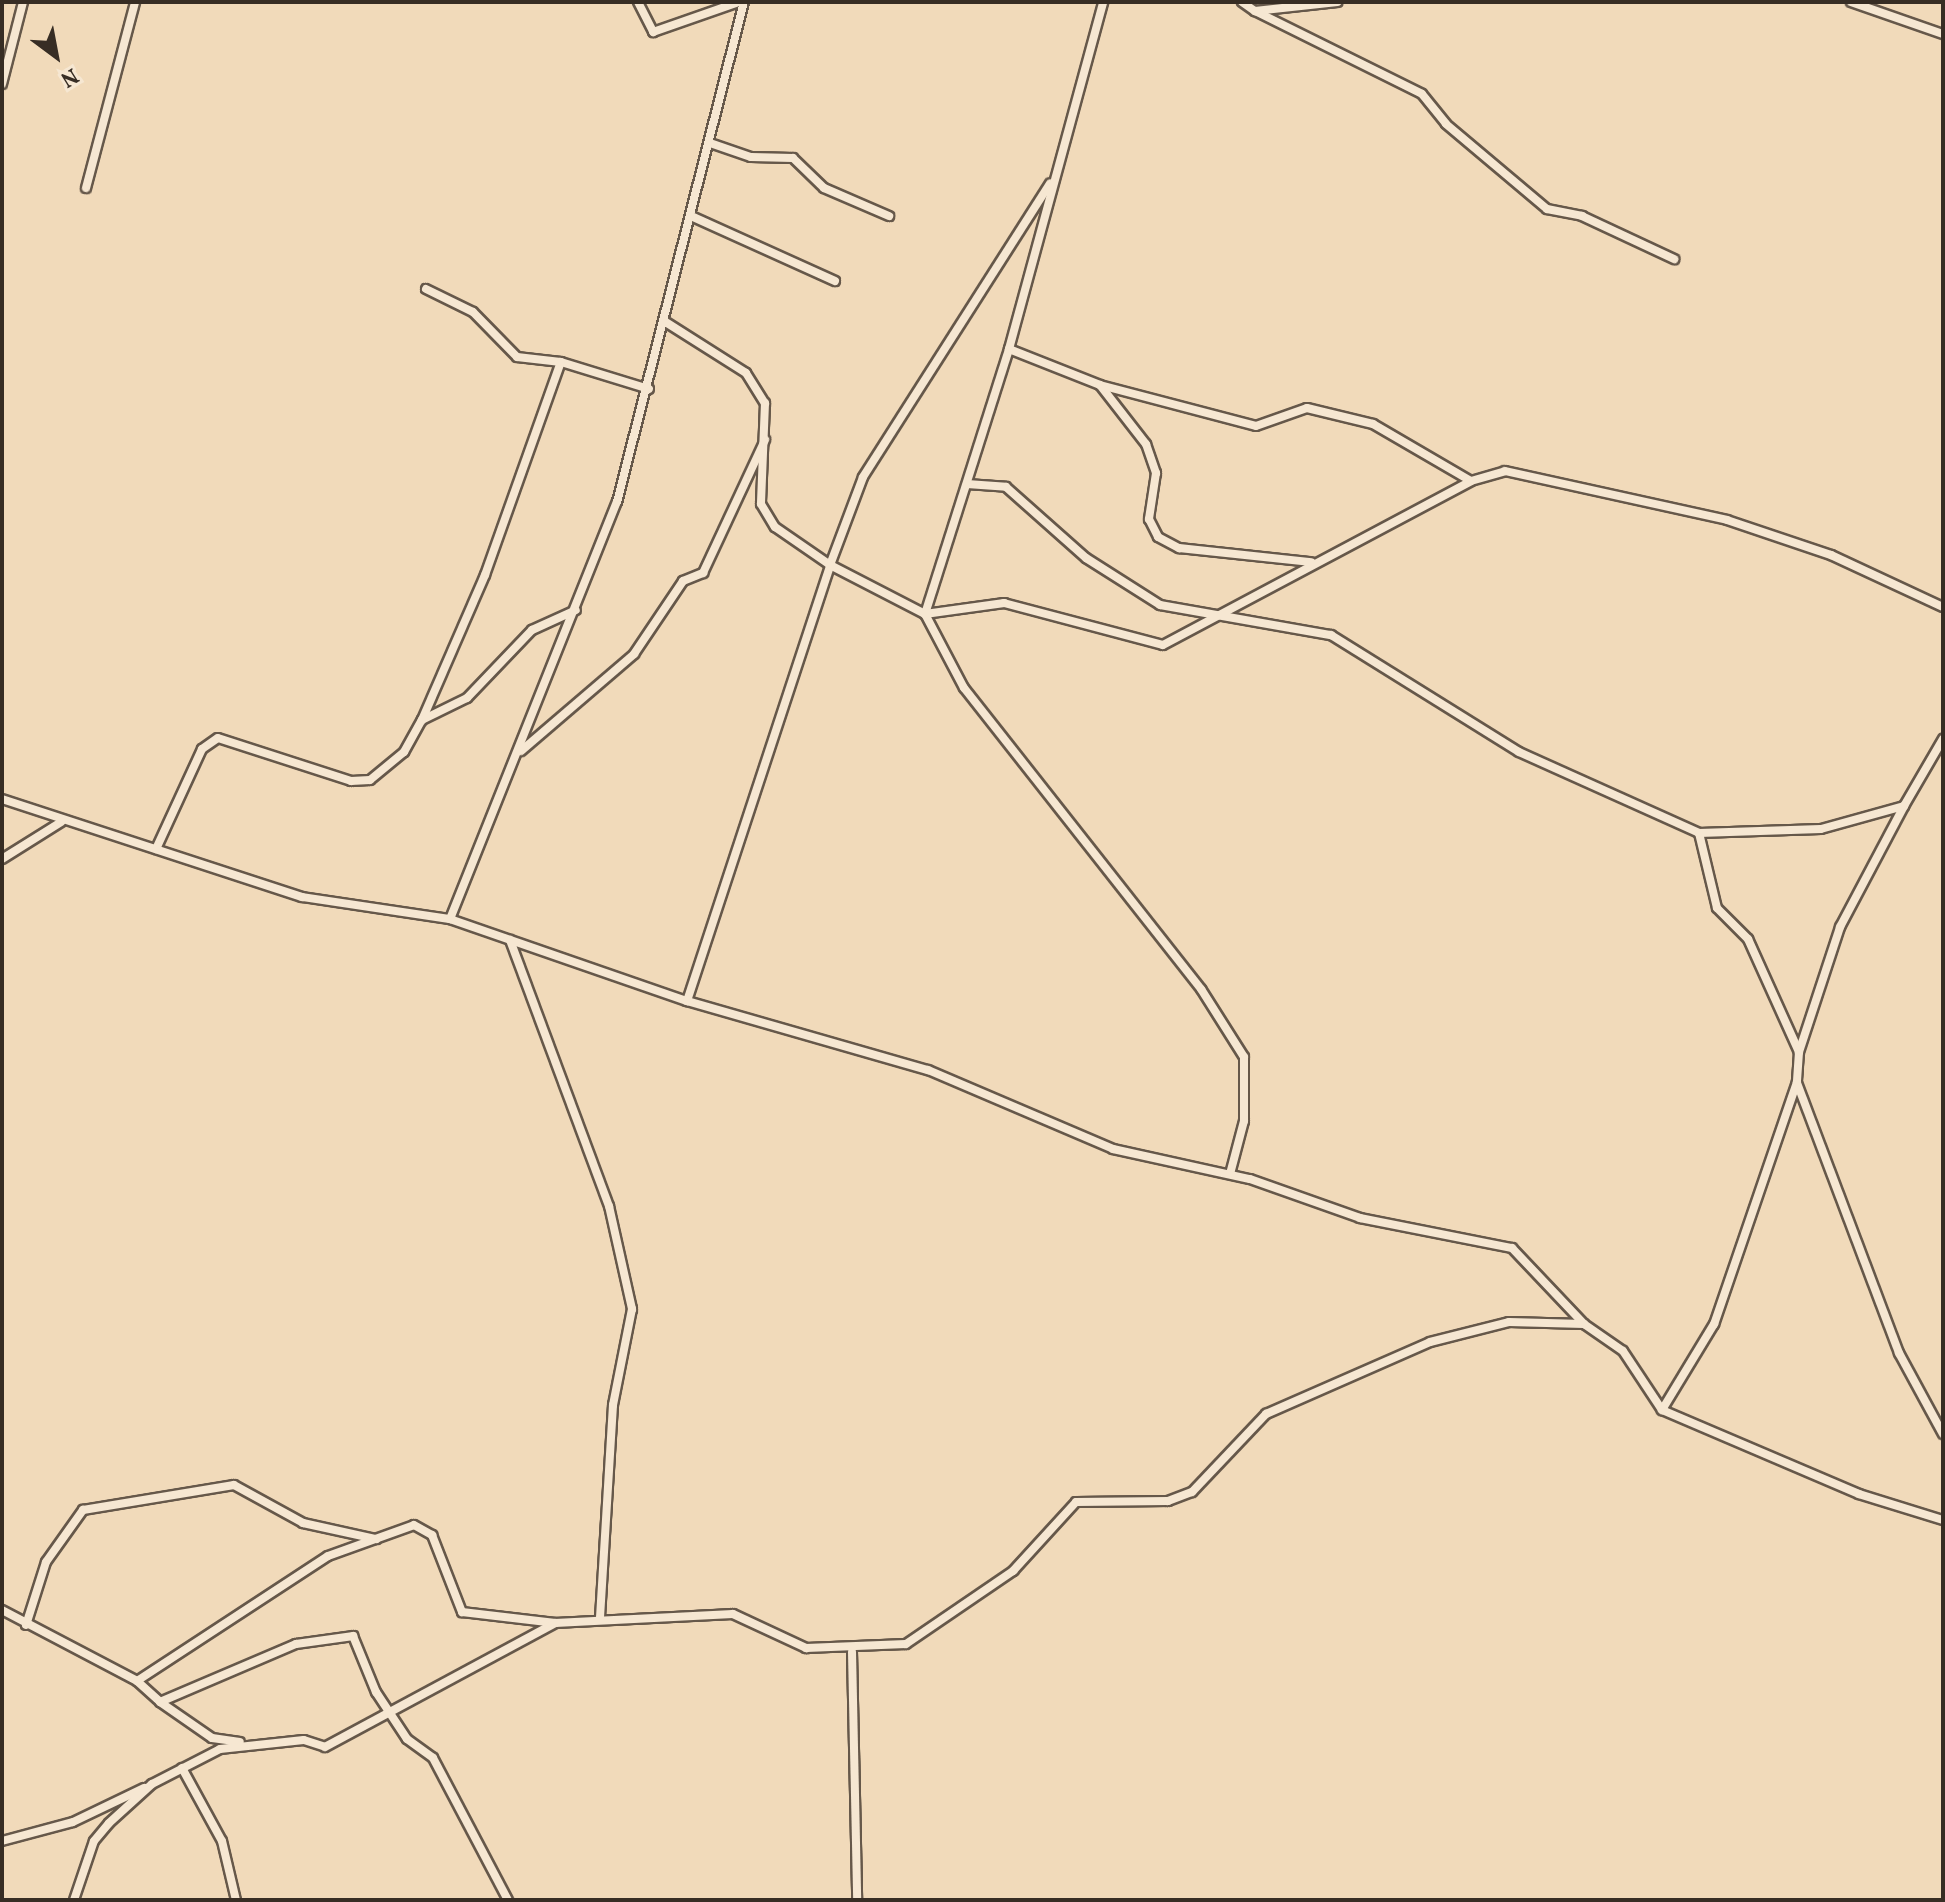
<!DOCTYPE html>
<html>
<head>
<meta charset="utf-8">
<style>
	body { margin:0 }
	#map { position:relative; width:1945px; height:1902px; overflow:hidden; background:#f1daba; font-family:Vollkorn,serif }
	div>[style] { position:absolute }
	.roads { filter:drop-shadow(2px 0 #66584a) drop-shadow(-2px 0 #66584a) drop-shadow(0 2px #66584a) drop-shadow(0 -2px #66584a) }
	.minor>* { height:8px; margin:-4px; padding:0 4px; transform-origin:4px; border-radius:4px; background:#f6e7d2 }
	span { translate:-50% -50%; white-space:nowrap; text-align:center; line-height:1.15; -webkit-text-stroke:6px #f6e7d2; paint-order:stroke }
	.frame { position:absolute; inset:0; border:4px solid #372d24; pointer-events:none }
	.north { position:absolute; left:16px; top:16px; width:80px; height:80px; -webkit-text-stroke:6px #f6e7d2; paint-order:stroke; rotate:148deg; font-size:22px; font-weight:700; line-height:32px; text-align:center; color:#372d24 }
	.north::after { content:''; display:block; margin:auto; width:28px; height:36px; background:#372d24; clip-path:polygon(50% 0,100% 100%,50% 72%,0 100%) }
</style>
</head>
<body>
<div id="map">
	<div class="roads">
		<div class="minor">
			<i style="left:638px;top:2px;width:34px;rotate:63deg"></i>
			<i style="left:653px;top:32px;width:91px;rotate:-19.2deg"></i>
			<i style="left:1242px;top:2px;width:16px;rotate:35deg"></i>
			<i style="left:1255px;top:11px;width:83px;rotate:-6.2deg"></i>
			<i style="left:1851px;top:2px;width:97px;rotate:19.2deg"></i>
			<i style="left:1255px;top:11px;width:186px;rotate:26.4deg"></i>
			<i style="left:1422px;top:94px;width:38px;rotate:51deg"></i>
			<i style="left:1446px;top:124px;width:132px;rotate:40.1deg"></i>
			<i style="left:1547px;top:209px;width:36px;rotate:11deg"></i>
			<i style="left:1582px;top:216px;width:102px;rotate:25.1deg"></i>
			<i style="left:2px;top:84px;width:85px;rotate:-75.6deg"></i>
			<i style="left:710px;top:143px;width:43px;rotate:18.9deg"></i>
			<i style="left:751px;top:157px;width:42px;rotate:1.4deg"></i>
			<i style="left:793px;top:158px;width:43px;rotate:44.1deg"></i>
			<i style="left:824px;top:188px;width:71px;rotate:23.3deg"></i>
			<i style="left:86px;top:188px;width:192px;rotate:-75.2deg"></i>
			<i style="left:691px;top:216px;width:158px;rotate:24.3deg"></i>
			<i style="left:426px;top:289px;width:52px;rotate:26.1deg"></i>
			<i style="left:473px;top:312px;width:63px;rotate:45.6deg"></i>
			<i style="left:517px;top:357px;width:44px;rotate:6.5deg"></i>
			<i style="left:561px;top:362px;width:92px;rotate:17.1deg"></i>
			<i style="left:664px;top:321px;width:97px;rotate:32.4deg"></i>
			<i style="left:746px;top:373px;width:36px;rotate:58deg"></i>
			<i style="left:765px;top:403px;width:101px;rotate:92.3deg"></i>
			<i style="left:761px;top:504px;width:27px;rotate:59deg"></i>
			<i style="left:775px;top:527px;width:67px;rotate:34.6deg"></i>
			<i style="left:1009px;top:349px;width:98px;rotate:21.6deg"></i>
			<i style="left:1100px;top:385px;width:75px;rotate:52.1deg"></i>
			<i style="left:1146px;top:444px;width:31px;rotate:71deg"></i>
			<i style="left:1156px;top:473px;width:47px;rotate:98.7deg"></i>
			<i style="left:1149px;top:519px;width:20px;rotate:63deg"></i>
			<i style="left:1158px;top:537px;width:24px;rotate:28deg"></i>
			<i style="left:1179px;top:548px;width:133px;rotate:6.1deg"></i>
			<i style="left:1100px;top:385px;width:161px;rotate:14.7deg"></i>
			<i style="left:1256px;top:426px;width:54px;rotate:-19.4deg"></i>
			<i style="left:1307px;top:408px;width:68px;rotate:13.6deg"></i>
			<i style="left:1373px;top:424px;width:113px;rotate:30.2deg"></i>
			<i style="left:967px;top:484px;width:39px;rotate:4deg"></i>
			<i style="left:1006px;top:487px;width:107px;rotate:41.6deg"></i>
			<i style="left:1086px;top:558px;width:88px;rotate:32.4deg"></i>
			<i style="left:1160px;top:605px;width:174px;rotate:10deg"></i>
			<i style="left:1331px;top:635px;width:221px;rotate:31.9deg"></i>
			<i style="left:1519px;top:752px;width:197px;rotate:24.2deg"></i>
			<i style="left:1699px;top:833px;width:77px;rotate:76.5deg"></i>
			<i style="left:1717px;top:908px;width:44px;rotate:45deg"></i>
			<i style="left:1748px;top:939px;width:124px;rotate:65.7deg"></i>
			<i style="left:1799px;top:1052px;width:30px;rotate:94deg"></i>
			<i style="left:1797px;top:1082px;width:256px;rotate:108.9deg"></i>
			<i style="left:1714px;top:1324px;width:100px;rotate:121.2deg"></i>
			<i style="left:830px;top:565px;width:94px;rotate:-69.4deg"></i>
			<i style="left:863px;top:477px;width:348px;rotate:-57.5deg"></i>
			<i style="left:422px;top:720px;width:158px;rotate:-66.5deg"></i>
			<i style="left:485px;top:575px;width:226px;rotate:-70.4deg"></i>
			<i style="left:521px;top:751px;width:149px;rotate:-40.6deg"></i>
			<i style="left:634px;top:654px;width:88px;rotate:-56.1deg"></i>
			<i style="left:683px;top:581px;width:22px;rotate:-22deg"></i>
			<i style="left:703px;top:573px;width:147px;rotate:-65deg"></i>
			<i style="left:2px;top:799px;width:316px;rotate:18.1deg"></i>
			<i style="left:302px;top:897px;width:150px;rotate:8.5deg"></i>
			<i style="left:450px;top:919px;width:251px;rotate:19.1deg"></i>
			<i style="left:687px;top:1001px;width:251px;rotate:16deg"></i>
			<i style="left:928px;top:1070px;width:201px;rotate:23.1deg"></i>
			<i style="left:1113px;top:1149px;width:140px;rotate:12.4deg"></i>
			<i style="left:1250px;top:1179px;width:117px;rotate:19.5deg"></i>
			<i style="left:1360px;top:1218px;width:155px;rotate:11.2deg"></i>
			<i style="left:1512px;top:1248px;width:105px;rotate:46.5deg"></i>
			<i style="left:1584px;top:1324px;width:47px;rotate:34.7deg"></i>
			<i style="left:1623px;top:1351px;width:71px;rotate:56.5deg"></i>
			<i style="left:1662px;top:1410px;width:214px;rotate:23.1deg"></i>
			<i style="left:1859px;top:1494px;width:88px;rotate:17.2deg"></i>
			<i style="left:1699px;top:833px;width:122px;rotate:-1.9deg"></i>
			<i style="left:1821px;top:829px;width:86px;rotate:-15.5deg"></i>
			<i style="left:1904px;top:806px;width:78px;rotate:-59.8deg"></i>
			<i style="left:156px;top:849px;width:110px;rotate:-65.3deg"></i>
			<i style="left:202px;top:749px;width:19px;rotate:-35deg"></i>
			<i style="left:218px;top:738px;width:140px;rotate:17.9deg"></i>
			<i style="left:351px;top:781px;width:19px;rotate:-3deg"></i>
			<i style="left:370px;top:780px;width:44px;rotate:-39.5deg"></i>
			<i style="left:404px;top:752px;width:37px;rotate:-61deg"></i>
			<i style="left:422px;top:720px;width:50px;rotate:-26.1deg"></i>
			<i style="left:467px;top:698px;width:94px;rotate:-46.3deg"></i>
			<i style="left:532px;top:630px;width:48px;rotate:-24.4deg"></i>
			<i style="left:2px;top:859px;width:70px;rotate:-32.1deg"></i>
			<i style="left:450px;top:919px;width:449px;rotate:-68.2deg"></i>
			<i style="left:617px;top:502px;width:516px;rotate:-75.75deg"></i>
			<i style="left:510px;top:940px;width:284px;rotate:69.6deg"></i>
			<i style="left:609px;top:1206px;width:106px;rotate:77.4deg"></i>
			<i style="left:632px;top:1309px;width:98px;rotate:101.2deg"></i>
			<i style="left:613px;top:1405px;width:214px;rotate:93.5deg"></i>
			<i style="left:687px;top:1001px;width:459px;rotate:-71.8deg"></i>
			<i style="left:830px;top:565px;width:107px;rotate:27.3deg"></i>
			<i style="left:925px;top:614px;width:278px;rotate:-72.4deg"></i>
			<i style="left:1009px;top:349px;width:360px;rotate:-74.8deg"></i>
			<i style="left:1799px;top:1052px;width:132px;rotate:-71.8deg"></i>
			<i style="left:1840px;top:927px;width:137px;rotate:-62.1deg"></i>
			<i style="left:1797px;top:1083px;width:289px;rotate:69.3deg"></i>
			<i style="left:1899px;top:1353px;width:92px;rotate:61.5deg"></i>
			<i style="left:1230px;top:1174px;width:55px;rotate:-75.2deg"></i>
			<i style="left:1244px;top:1121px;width:64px;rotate:-90deg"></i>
			<i style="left:1244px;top:1057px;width:80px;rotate:-122.3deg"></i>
			<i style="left:1201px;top:989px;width:383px;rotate:-128.2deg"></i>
			<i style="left:964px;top:688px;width:84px;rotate:-117.8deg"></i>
			<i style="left:925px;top:614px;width:80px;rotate:-7.9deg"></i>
			<i style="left:1004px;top:603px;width:164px;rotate:14.8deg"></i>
			<i style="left:1163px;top:645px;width:349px;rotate:-28deg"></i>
			<i style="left:1471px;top:481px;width:35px;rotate:-16deg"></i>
			<i style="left:1505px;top:471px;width:227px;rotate:12.4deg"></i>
			<i style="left:1727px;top:520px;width:110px;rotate:18.6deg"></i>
			<i style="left:1831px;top:555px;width:123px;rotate:24.9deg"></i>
			<i style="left:2px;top:1610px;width:153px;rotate:27.7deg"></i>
			<i style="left:137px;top:1681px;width:31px;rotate:42deg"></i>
			<i style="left:160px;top:1702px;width:148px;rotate:-23.1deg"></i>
			<i style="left:296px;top:1644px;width:58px;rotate:-8deg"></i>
			<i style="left:353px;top:1636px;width:61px;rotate:67.7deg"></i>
			<i style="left:376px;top:1692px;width:56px;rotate:56.6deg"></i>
			<i style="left:407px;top:1739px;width:32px;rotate:36deg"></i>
			<i style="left:433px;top:1758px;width:161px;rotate:62.2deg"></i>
			<i style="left:26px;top:1625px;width:66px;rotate:-72.4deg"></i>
			<i style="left:46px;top:1562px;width:64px;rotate:-54.6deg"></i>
			<i style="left:83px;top:1510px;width:153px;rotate:-9.4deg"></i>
			<i style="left:234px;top:1485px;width:79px;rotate:28.8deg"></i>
			<i style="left:303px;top:1523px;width:75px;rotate:12.4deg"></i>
			<i style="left:852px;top:1652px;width:248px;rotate:88.8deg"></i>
			<i style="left:137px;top:1681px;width:228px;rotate:-33.2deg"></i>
			<i style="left:328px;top:1556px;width:91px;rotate:-19.8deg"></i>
			<i style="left:414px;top:1525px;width:21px;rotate:29deg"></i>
			<i style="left:432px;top:1535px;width:83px;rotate:68.7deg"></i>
			<i style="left:462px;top:1612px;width:94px;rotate:6.7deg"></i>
			<i style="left:160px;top:1702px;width:63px;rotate:34.7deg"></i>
			<i style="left:212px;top:1738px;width:28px;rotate:8deg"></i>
			<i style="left:182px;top:1768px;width:83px;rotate:61.3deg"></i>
			<i style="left:222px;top:1841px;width:61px;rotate:76.7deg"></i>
			<i style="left:2px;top:1841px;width:73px;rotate:-15deg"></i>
			<i style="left:73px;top:1822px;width:79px;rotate:-25.6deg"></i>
			<i style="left:74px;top:1900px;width:62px;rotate:-71.3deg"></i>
			<i style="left:94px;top:1841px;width:23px;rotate:-50deg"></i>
			<i style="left:109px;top:1823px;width:58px;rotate:-42.2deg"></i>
			<i style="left:152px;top:1784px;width:76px;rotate:-27.2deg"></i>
			<i style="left:220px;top:1749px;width:84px;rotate:-6.1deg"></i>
			<i style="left:304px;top:1740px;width:22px;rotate:18deg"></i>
			<i style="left:325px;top:1747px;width:261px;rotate:-28.3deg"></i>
			<i style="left:555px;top:1623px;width:178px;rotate:-2.9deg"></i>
			<i style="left:733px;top:1614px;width:81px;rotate:25deg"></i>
			<i style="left:806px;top:1648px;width:100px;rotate:-2.3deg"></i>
			<i style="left:906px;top:1644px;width:130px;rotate:-34.3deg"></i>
			<i style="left:1013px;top:1571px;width:93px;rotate:-47.6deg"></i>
			<i style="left:1076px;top:1502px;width:92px;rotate:-0.6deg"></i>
			<i style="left:1168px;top:1501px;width:26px;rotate:-21deg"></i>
			<i style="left:1192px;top:1492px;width:108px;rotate:-46.5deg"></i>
			<i style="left:1266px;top:1414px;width:179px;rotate:-23.7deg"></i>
			<i style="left:1430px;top:1342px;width:81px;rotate:-14.2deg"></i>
			<i style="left:1509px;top:1322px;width:75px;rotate:1.5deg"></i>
		</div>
	</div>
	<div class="frame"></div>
	<div class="north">N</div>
</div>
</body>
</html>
